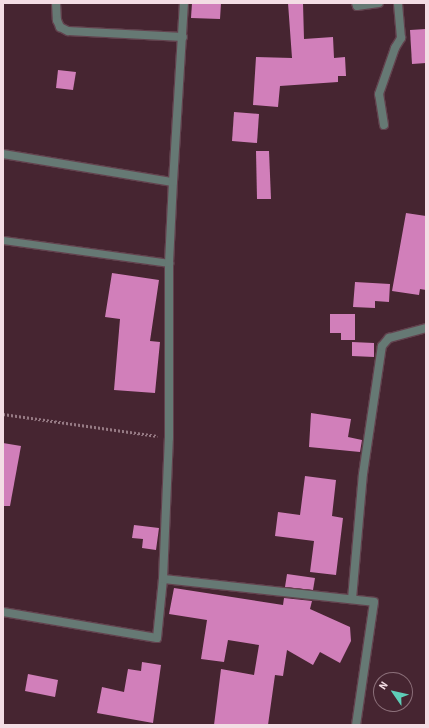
<!DOCTYPE html>
<html>
<head>
<meta charset="utf-8">
<style>
	body { margin:0 }
	#map { position:relative; width:429px; height:728px; overflow:hidden; background:#462531; font-family:"Source Sans 3",sans-serif }
	div>[style] { position:absolute }
	.building>* { inset:0; background:#d17fba }
	.path>* { height:2.5px; margin-top:-1.25px; transform-origin:0; background:repeating-linear-gradient(90deg,#967a84 0 2px,transparent 0 4px) }
	.roads { filter:drop-shadow(1px 0 #62424e) drop-shadow(-1px 0 #62424e) drop-shadow(0 1px #62424e) drop-shadow(0 -1px #62424e) }
	.lane>* { height:7px; margin:-3.5px; padding:0 3.5px; transform-origin:3.5px; border-radius:3.5px; background:#667974 }
	.street>* { height:8px; margin:-4px; padding:0 4px; transform-origin:4px; border-radius:4px; background:#667974 }
	span { translate:-50% -50%; white-space:nowrap; text-align:center; line-height:1.15; -webkit-text-stroke:4px #462531; paint-order:stroke }
	.frame { position:absolute; inset:0; border:4px solid #f3dde4; pointer-events:none }
	.north { position:absolute; left:373px; top:672px; width:40px; height:40px; box-sizing:border-box; background:#462531; border:1px solid #8b6f79; border-radius:50%; rotate:304deg; font-size:11px; font-weight:700; line-height:16px; text-align:center; color:#f3dde4 }
	.north::after { content:''; display:block; margin:auto; width:14px; height:18px; background:#5eceb8; clip-path:polygon(50% 0,100% 100%,50% 72%,0 100%) }
</style>
</head>
<body>
<div id="map">
	<div class="building">
		<i style="clip-path:polygon(192px 3px,221px 3px,220px 19px,191px 18px)"></i>
		<i style="clip-path:polygon(288px 3px,303px 3px,304px 39px,333px 37px,334px 58px,345px 57px,346px 76px,338px 76px,338px 82px,280px 86px,278px 107px,253px 105px,256px 57px,292px 58px)"></i>
		<i style="clip-path:polygon(426px 29px,426px 63px,412px 64px,410px 30px)"></i>
		<i style="clip-path:polygon(58px 70px,76px 72px,73px 90px,56px 88px)"></i>
		<i style="clip-path:polygon(234px 112px,259px 114px,257px 143px,232px 141px)"></i>
		<i style="clip-path:polygon(256px 151px,269px 151px,271px 199px,257px 199px)"></i>
		<i style="clip-path:polygon(406px 213px,426px 216px,426px 290px,420px 289px,419px 295px,392px 291px)"></i>
		<i style="clip-path:polygon(112px 273px,159px 280px,150px 341px,160px 342px,155px 393px,114px 390px,120px 319px,105px 317px)"></i>
		<i style="clip-path:polygon(355px 282px,390px 284px,389px 302px,375px 301px,375px 308px,353px 307px)"></i>
		<i style="clip-path:polygon(330px 314px,355px 314px,355px 340px,341px 340px,341px 333px,330px 333px)"></i>
		<i style="clip-path:polygon(352px 342px,374px 343px,374px 357px,352px 356px)"></i>
		<i style="clip-path:polygon(311px 413px,351px 419px,348px 437px,362px 440px,360px 452px,309px 447px)"></i>
		<i style="clip-path:polygon(3px 443px,21px 446px,10px 506px,3px 506px)"></i>
		<i style="clip-path:polygon(305px 476px,336px 480px,332px 516px,343px 518px,336px 575px,310px 572px,314px 541px,275px 536px,278px 512px,300px 515px)"></i>
		<i style="clip-path:polygon(134px 525px,159px 528px,156px 550px,142px 548px,143px 539px,132px 538px)"></i>
		<i style="clip-path:polygon(287px 574px,315px 578px,313px 590px,285px 587px)"></i>
		<i style="clip-path:polygon(174px 588px,283px 605px,284px 598px,312px 601px,310px 609px,350px 627px,351px 641px,340px 663px,320px 652px,313px 665px,287px 650px,283px 676px,275px 675px,268px 725px,214px 725px,221px 669px,254px 675px,259px 645px,228px 640px,224px 662px,201px 659px,207px 620px,169px 614px)"></i>
		<i style="clip-path:polygon(142px 662px,161px 665px,153px 723px,97px 713px,102px 687px,124px 692px,128px 669px,141px 671px)"></i>
		<i style="clip-path:polygon(28px 674px,58px 680px,55px 697px,25px 691px)"></i>
	</div>
	<div class="path">
		<i style="left:3px;top:414px;width:156px;rotate:8.1deg"></i>
	</div>
	<div class="roads">
		<div class="lane">
			<i style="left:3px;top:240px;width:168px;rotate:7.9deg"></i>
		</div>
		<div class="street">
			<i style="left:56px;top:3px;width:17px;rotate:87deg"></i>
			<i style="left:57px;top:20px;width:8px;rotate:67deg"></i>
			<i style="left:60px;top:27px;width:9px;rotate:27deg"></i>
			<i style="left:68px;top:31px;width:115px;rotate:3deg"></i>
			<i style="left:356px;top:3px;width:3px;rotate:72deg"></i>
			<i style="left:357px;top:6px;width:22px;rotate:-8deg"></i>
			<i style="left:384px;top:125px;width:31px;rotate:-99deg"></i>
			<i style="left:379px;top:94px;width:49px;rotate:-70.8deg"></i>
			<i style="left:395px;top:48px;width:12px;rotate:-59deg"></i>
			<i style="left:401px;top:38px;width:35px;rotate:-95deg"></i>
			<i style="left:3px;top:154px;width:172px;rotate:9.4deg"></i>
			<i style="left:163px;top:579px;width:212px;rotate:6.2deg"></i>
			<i style="left:374px;top:602px;width:124px;rotate:98.3deg"></i>
			<i style="left:352px;top:599px;width:125px;rotate:-85deg"></i>
			<i style="left:363px;top:474px;width:129px;rotate:-81.6deg"></i>
			<i style="left:382px;top:346px;width:11px;rotate:-49deg"></i>
			<i style="left:389px;top:338px;width:38px;rotate:-15deg"></i>
			<i style="left:3px;top:612px;width:156px;rotate:9.6deg"></i>
			<i style="left:157px;top:638px;width:59px;rotate:-84.2deg"></i>
			<i style="left:163px;top:579px;width:141px;rotate:-87.6deg"></i>
			<i style="left:169px;top:438px;width:175px;rotate:-90deg"></i>
			<i style="left:169px;top:263px;width:81px;rotate:-87.2deg"></i>
			<i style="left:173px;top:182px;width:179px;rotate:-86.5deg"></i>
		</div>
	</div>
	<div class="frame"></div>
	<div class="north">N</div>
</div>
</body>
</html>
